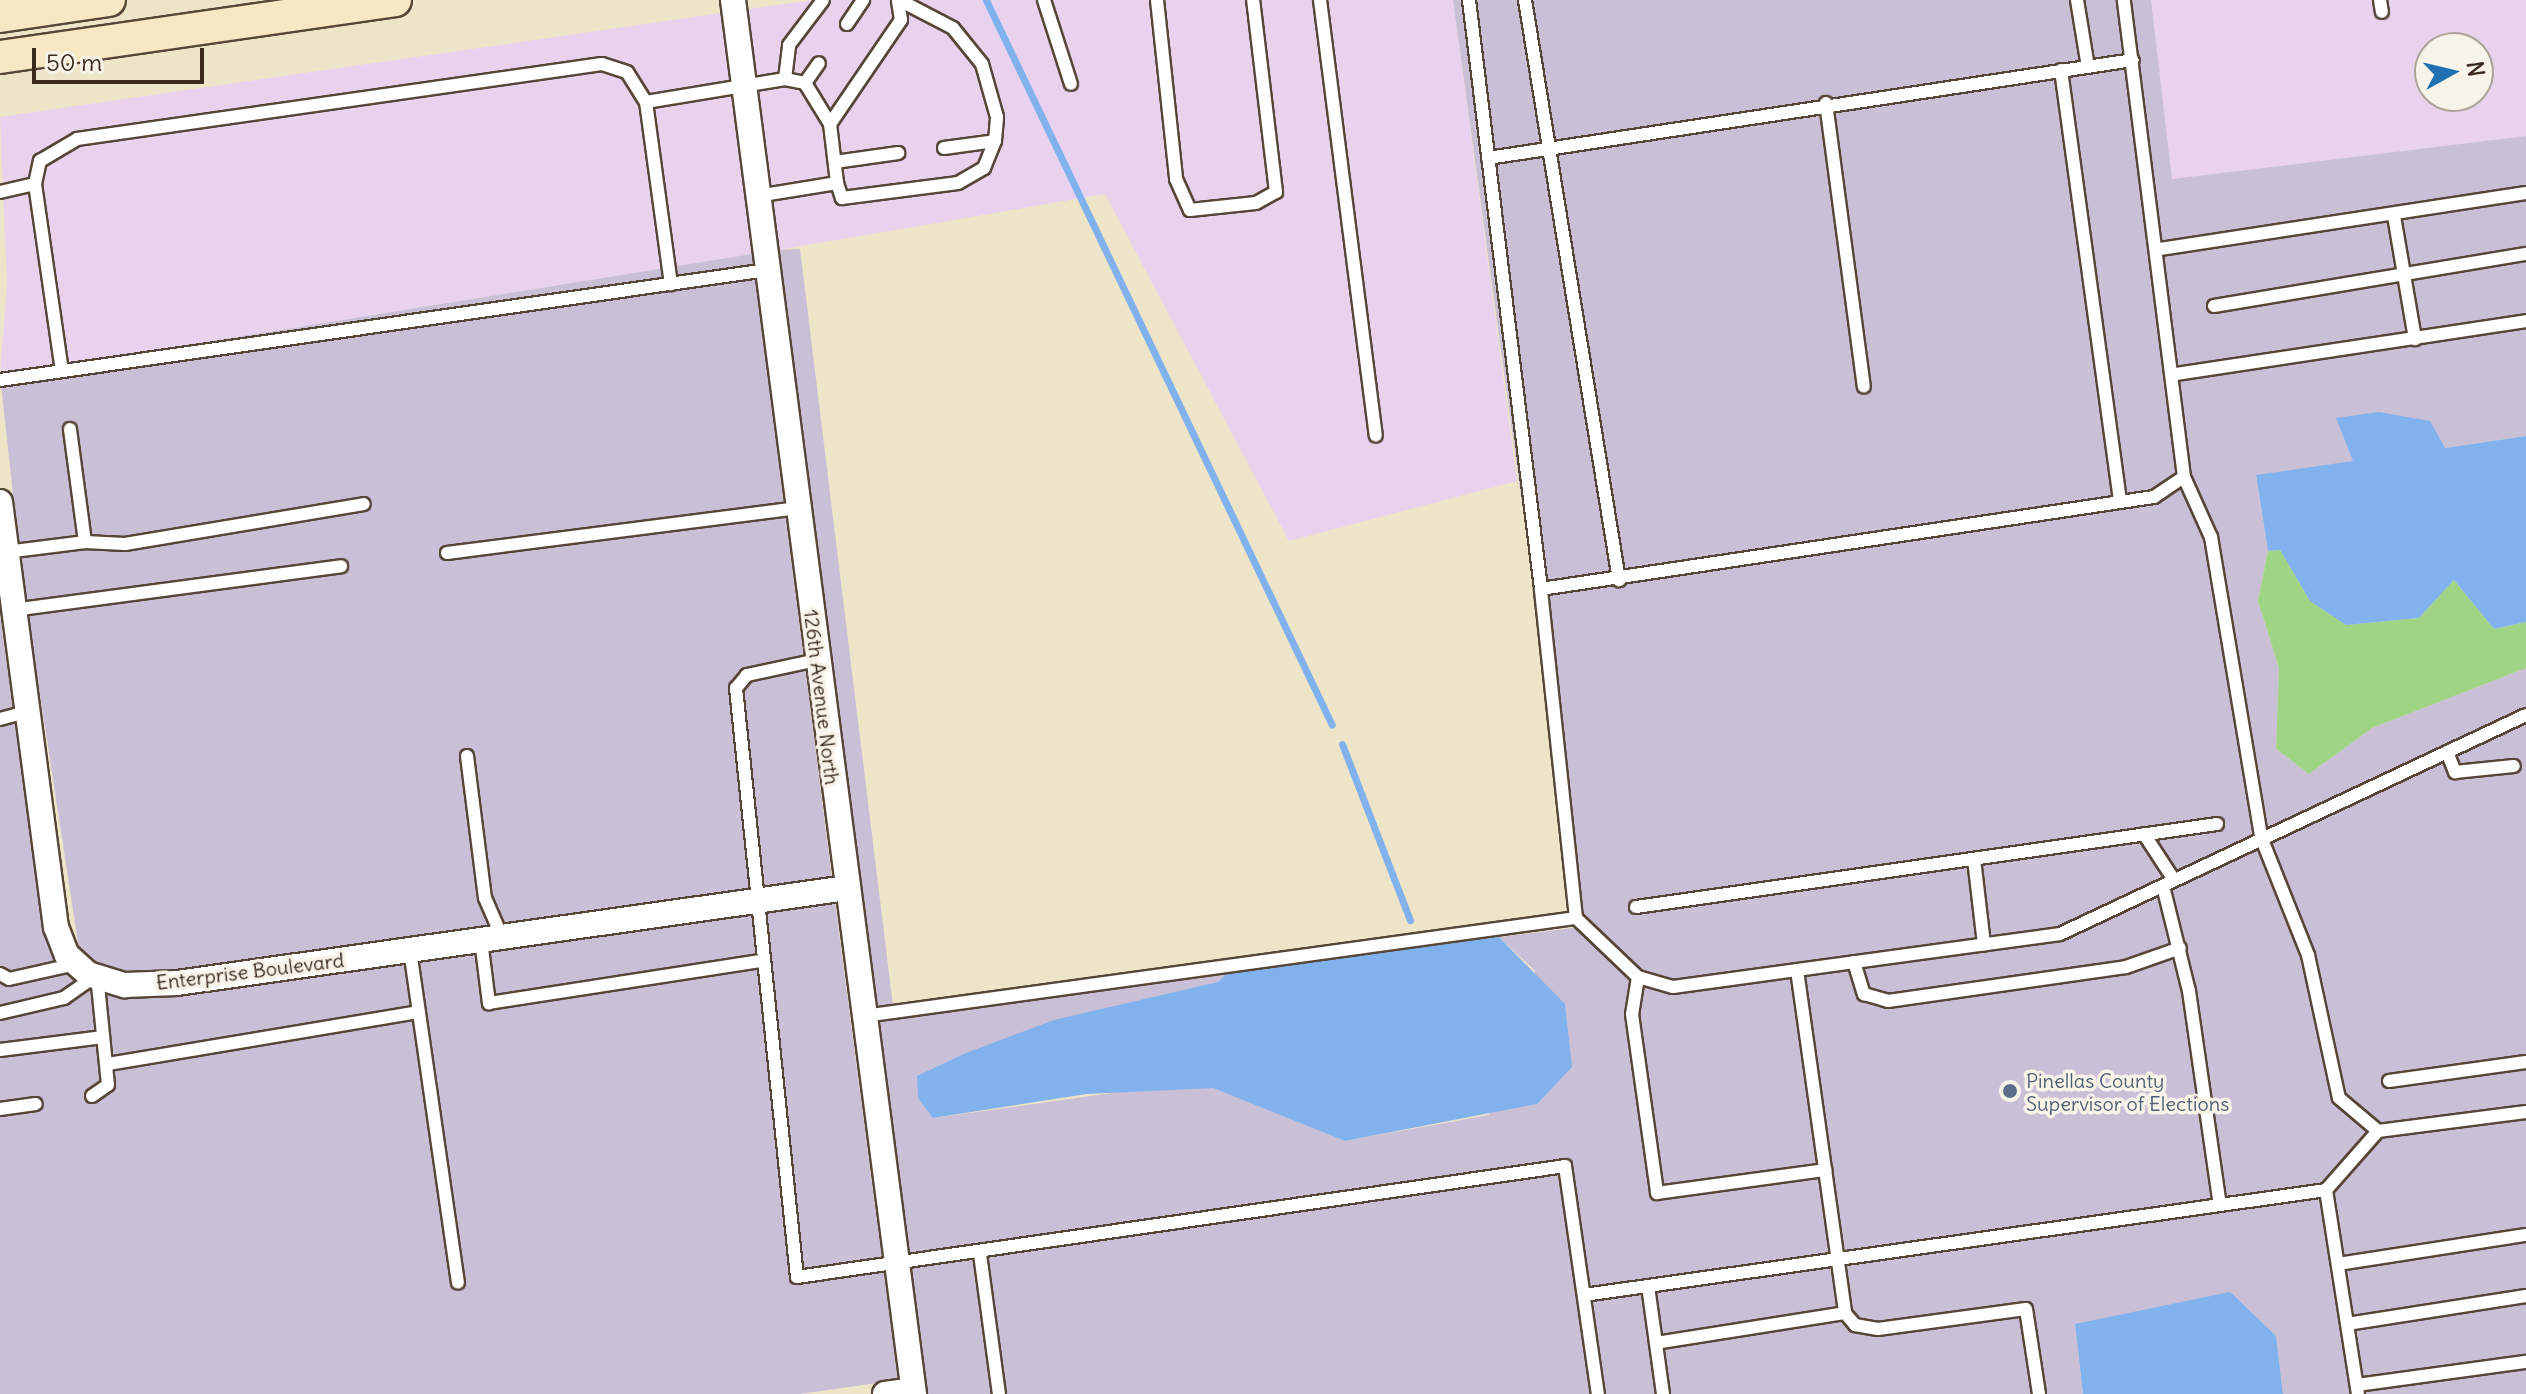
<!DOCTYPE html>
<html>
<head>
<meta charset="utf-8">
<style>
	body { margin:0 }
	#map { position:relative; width:2526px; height:1394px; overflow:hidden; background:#eee4c7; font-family:Delius,sans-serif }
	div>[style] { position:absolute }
	.built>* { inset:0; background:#e8d2ee }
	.industrial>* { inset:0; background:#c9bfd7 }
	.green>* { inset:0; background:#9fd485 }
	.water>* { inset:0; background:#82b2ed }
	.stream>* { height:7px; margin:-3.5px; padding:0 3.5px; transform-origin:3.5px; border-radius:3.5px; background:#82b2ed }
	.roads { filter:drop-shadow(2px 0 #564637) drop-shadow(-2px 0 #564637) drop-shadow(0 2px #564637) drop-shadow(0 -2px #564637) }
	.lane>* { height:12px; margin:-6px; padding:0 6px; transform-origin:6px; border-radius:6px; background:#fff }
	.street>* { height:24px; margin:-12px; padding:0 12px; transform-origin:12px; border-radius:12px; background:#fff }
	.secondary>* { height:32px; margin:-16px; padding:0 16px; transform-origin:16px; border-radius:16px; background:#f7e8c3 }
	.dots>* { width:22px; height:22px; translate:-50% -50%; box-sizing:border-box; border:4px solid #f7f3e8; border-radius:50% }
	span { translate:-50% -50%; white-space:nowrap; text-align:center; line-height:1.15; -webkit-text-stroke:7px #f7f3e8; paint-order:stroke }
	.street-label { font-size:20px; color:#3b2a1e }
	.service-label { font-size:20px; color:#4e5e75 }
	.left { translate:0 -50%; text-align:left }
	.north { position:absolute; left:2414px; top:32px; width:80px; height:80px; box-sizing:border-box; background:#f7f3e8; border:2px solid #aca397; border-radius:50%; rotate:82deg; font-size:22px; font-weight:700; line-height:32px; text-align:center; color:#3b2a1e }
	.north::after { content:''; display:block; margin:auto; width:28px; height:36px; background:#1f6fb2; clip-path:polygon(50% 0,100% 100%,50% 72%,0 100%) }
	.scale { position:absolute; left:32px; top:48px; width:172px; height:36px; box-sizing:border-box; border:4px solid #3b2a1e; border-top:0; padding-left:10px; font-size:24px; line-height:28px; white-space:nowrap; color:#3b2a1e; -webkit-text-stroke:6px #f7f3e8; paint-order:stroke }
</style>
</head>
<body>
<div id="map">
	<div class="built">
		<i style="clip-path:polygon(813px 0,1453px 0,1517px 481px,1289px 541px,1105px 194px,778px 250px,748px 9px)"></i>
		<i style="clip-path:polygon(evenodd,2151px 0,2526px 0,2526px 136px,2172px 179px,2151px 0,2430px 48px,2478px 48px,2478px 96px,2430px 96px,2430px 48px)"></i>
		<i style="clip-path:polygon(721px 13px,752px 254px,0 375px,7px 284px,0 117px)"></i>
	</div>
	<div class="industrial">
		<i style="clip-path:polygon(1453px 0,2151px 0,2172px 179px,2526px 136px,2526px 436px,2256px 476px,2268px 551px,2258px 601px,2279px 668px,2276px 749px,2309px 774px,2372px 728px,2526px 668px,2526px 1394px,2283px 1394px,2276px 1336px,2075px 1324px,2083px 1394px,927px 1394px,778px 250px,800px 249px,893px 1006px,1235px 965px,1218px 982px,1013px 1036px,934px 1118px,1154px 1087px,1213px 1088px,1345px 1141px,1489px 1115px,1535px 971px,1499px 937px,1580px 927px)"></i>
		<i style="clip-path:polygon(752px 254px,832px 878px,176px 971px,127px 973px,95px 964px,79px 949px,22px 577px,0 375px)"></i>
		<i style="clip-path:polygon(0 614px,43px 929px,54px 959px,84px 986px,125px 997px,835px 902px,898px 1380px,800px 1394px,0 1394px)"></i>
	</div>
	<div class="green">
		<i style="clip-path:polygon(2280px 550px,2310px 601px,2346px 625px,2419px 618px,2454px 580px,2494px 629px,2526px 622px,2526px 668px,2372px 728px,2309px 774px,2276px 749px,2279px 668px,2258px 601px,2268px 551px)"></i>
	</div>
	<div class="water">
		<i style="clip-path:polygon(2379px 412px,2430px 421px,2445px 448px,2526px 436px,2526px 622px,2494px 629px,2454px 580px,2419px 618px,2346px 625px,2310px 601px,2280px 550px,2268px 551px,2256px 475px,2353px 461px,2336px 418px)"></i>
		<i style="clip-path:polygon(1499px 937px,1565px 1004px,1572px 1067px,1537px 1104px,1345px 1141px,1213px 1088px,1087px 1094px,933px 1118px,918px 1098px,917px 1076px,966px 1053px,1054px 1020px,1218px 982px,1235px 965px)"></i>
		<i style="clip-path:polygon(2230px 1292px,2276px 1336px,2283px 1394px,2083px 1394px,2075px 1324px)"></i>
	</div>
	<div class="stream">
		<i style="left:986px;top:0;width:803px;rotate:64.49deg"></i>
		<i style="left:1342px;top:744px;width:189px;rotate:68.9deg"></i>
	</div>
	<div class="roads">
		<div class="lane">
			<i style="left:1044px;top:0;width:88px;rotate:72.2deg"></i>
			<i style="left:1157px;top:0;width:180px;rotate:83.9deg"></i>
			<i style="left:1176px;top:179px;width:34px;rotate:66deg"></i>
			<i style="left:1190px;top:210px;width:66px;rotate:-6.1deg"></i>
			<i style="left:1256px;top:203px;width:23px;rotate:-29deg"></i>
			<i style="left:1276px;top:192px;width:193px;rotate:-96.8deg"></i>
			<i style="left:1320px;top:0;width:439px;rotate:82.7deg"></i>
			<i style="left:1469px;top:0;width:593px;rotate:83.03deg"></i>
			<i style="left:1541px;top:589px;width:620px;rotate:-8.54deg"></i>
			<i style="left:2154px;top:497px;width:36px;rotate:-34deg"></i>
			<i style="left:2184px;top:477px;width:481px;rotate:-97.2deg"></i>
			<i style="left:1525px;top:0;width:588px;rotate:80.79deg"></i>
			<i style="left:2077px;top:0;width:68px;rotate:80.7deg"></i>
			<i style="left:2380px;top:0;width:12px;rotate:81deg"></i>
			<i style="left:847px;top:24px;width:29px;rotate:-56deg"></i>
			<i style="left:2061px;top:70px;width:436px;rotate:82.2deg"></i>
			<i style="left:785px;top:79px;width:34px;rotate:-83deg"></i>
			<i style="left:789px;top:45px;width:56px;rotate:-52.9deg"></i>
			<i style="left:805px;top:83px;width:24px;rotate:-55deg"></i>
			<i style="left:646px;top:102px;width:184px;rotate:82.2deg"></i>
			<i style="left:1826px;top:103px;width:286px;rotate:82.4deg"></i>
			<i style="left:830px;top:124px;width:126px;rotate:-55.7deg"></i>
			<i style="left:901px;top:20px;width:20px;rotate:-99deg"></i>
			<i style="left:944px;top:148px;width:51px;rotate:-7.8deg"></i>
			<i style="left:1488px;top:158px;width:652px;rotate:-8.64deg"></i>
			<i style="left:835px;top:162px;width:64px;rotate:-8.1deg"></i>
			<i style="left:837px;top:183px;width:16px;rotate:72deg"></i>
			<i style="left:842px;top:198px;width:117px;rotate:-7.4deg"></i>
			<i style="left:958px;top:183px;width:30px;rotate:-30deg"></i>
			<i style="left:984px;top:168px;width:29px;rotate:-68deg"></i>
			<i style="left:995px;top:141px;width:24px;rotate:-85deg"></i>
			<i style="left:997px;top:117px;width:55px;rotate:-105.8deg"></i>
			<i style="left:982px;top:64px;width:46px;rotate:-128.9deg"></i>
			<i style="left:953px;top:28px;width:61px;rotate:-152.6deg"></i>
			<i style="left:35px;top:184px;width:189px;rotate:81.8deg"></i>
			<i style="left:0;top:192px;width:36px;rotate:-13deg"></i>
			<i style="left:35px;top:184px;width:24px;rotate:-78deg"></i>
			<i style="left:40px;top:161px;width:43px;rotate:-30.7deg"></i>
			<i style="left:77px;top:139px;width:530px;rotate:-8.13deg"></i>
			<i style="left:602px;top:64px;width:26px;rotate:18deg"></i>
			<i style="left:627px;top:72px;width:36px;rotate:58deg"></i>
			<i style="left:646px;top:102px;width:141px;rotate:-9.4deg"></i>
			<i style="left:785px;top:79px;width:20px;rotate:11deg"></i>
			<i style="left:805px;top:83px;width:48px;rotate:58.6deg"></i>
			<i style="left:830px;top:124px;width:59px;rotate:83.2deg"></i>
			<i style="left:837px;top:183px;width:80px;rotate:170.7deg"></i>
			<i style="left:2394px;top:216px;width:125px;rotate:80.3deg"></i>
			<i style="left:2160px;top:249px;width:370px;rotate:-8.7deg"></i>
			<i style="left:2214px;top:306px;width:316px;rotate:-9.5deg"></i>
			<i style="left:2176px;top:374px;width:354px;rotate:-8.6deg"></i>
			<i style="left:0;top:380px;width:775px;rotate:-8.16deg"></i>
			<i style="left:2184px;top:477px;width:66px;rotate:65.8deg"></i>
			<i style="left:2211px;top:537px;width:304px;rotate:80.5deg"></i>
			<i style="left:2261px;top:837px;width:127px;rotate:68.3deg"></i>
			<i style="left:2308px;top:955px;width:146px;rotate:77.8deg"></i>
			<i style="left:2339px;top:1098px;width:51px;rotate:40.2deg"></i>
			<i style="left:2378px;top:1131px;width:149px;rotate:-7.3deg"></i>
			<i style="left:85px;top:542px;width:40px;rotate:2.9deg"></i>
			<i style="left:125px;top:544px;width:242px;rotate:-9.5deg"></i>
			<i style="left:6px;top:552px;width:80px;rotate:-7.2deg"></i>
			<i style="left:85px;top:542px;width:114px;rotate:-97.6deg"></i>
			<i style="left:447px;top:553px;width:354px;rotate:-7.3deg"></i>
			<i style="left:13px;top:610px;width:331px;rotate:-7.6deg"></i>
			<i style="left:817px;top:660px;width:72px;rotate:167.9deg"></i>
			<i style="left:747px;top:675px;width:17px;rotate:130deg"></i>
			<i style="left:736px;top:688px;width:592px;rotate:84.09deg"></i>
			<i style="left:797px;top:1277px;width:776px;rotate:-8.22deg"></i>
			<i style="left:1565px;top:1166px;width:230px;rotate:81.8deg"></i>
			<i style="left:0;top:719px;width:28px;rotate:-15deg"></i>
			<i style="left:2447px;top:752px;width:22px;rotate:68deg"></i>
			<i style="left:2455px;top:772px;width:59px;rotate:-5.8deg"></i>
			<i style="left:467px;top:756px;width:143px;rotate:82.8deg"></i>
			<i style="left:485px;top:898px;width:43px;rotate:66.4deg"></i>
			<i style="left:2144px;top:834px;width:55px;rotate:56.9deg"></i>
			<i style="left:1974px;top:859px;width:86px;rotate:83.3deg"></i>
			<i style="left:2163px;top:886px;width:108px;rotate:76.1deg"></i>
			<i style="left:2189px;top:991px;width:216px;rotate:81.8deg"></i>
			<i style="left:1636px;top:907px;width:587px;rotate:-8.13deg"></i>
			<i style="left:1576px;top:918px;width:86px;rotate:43.6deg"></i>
			<i style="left:1638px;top:977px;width:36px;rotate:16deg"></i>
			<i style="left:1673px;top:987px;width:391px;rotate:-7.8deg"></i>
			<i style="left:2060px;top:934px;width:515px;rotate:-25.17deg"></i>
			<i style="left:481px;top:940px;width:64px;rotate:82.8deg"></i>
			<i style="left:489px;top:1003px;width:275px;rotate:-8.8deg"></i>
			<i style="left:410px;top:950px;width:336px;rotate:81.8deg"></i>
			<i style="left:1854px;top:962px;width:34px;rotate:73deg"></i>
			<i style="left:1864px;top:994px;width:25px;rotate:16deg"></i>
			<i style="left:1888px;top:1001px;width:240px;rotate:-8.1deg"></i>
			<i style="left:2126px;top:967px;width:57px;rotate:-19.4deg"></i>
			<i style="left:1797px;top:970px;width:346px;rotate:82deg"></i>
			<i style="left:1845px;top:1313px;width:16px;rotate:50deg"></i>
			<i style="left:1855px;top:1325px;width:23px;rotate:10deg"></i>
			<i style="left:1878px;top:1329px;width:149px;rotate:-7.7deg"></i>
			<i style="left:2026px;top:1309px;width:86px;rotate:81.3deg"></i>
			<i style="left:0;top:974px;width:10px;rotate:29deg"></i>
			<i style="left:9px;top:979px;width:69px;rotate:-12.6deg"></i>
			<i style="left:1638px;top:977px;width:37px;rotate:99deg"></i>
			<i style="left:1632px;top:1014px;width:181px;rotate:82deg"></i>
			<i style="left:1657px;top:1193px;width:170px;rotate:-7.8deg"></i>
			<i style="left:0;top:1013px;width:66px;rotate:-13.2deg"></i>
			<i style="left:64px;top:998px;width:39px;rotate:-35deg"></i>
			<i style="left:864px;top:1016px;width:719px;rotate:-7.84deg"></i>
			<i style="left:1576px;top:918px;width:331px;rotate:-96.1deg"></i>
			<i style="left:0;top:1050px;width:104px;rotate:-7.2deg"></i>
			<i style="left:108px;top:1064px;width:314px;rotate:-9.5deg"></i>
			<i style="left:2389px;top:1081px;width:138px;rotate:-7.9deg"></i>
			<i style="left:92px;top:1096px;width:19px;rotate:-35deg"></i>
			<i style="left:108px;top:1085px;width:111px;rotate:-95.7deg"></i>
			<i style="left:0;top:1109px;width:36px;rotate:-8deg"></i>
			<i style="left:2326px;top:1190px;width:206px;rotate:81.1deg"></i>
			<i style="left:980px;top:1254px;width:141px;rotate:82.3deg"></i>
			<i style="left:2338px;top:1264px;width:190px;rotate:-8.8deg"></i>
			<i style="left:1648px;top:1286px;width:109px;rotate:82.1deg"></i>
			<i style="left:1584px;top:1295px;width:749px;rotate:-8.05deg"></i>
			<i style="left:2326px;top:1190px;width:79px;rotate:-48.6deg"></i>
			<i style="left:2347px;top:1324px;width:181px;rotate:-8.9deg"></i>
			<i style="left:1656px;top:1343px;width:191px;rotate:-9deg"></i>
			<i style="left:2357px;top:1385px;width:171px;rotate:-7.8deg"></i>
		</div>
		<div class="street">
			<i style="left:733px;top:0;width:1406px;rotate:82.6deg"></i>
			<i style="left:0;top:502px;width:429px;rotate:82.5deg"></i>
			<i style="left:56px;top:927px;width:30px;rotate:69deg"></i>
			<i style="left:67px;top:955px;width:28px;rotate:42deg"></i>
			<i style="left:88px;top:974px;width:39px;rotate:17deg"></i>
			<i style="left:125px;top:985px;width:52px;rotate:-2.2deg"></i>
			<i style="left:177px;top:983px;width:677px;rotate:-8.07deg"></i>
			<i style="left:885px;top:1394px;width:28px;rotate:-8deg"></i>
		</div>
		<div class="secondary">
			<i style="left:0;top:16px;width:110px;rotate:-8.4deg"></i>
			<i style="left:0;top:57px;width:399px;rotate:-8.2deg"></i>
		</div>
	</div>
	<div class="dots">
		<i style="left:2010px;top:1091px;background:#5c6f8a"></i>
	</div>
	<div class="street-label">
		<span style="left:822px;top:697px;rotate:83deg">126th Avenue North</span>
		<span style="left:250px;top:971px;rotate:-7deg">Enterprise Boulevard</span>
	</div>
	<div class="service-label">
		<span class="left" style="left:2026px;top:1092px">Pinellas County<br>Supervisor of Elections</span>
	</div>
	<div class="north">N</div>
	<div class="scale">50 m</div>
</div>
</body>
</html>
